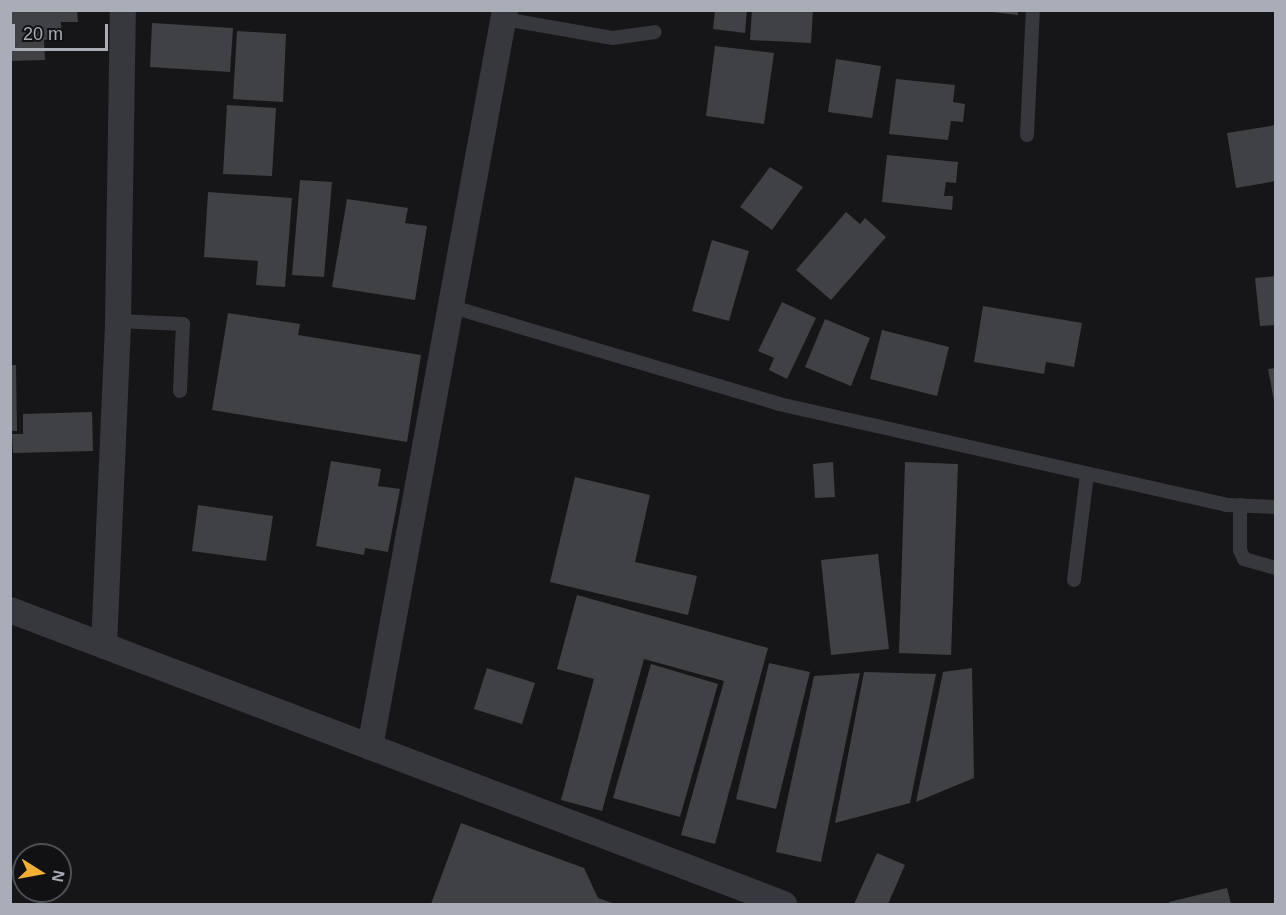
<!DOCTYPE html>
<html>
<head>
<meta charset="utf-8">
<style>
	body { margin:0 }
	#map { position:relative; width:1286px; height:915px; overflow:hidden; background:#161618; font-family:Arial,sans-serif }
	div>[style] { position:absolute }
	.building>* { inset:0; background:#404145 }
	.lane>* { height:14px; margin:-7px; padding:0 7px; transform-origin:7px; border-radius:7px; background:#37383d }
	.street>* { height:26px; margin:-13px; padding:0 13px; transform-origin:13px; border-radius:13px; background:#37383d }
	span { translate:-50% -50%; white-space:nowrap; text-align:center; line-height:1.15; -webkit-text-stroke:6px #111113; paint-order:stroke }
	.frame { position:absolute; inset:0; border:12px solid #a8adb8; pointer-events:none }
	.north { position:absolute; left:12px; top:843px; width:60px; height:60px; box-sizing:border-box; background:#111113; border:2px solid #4d4f55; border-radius:50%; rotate:101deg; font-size:16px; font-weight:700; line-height:24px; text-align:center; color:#a8adb8 }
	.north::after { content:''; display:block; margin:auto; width:21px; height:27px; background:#f2b134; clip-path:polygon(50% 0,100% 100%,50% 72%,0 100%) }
	.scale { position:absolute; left:12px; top:24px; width:96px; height:27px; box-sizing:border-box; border:3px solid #a8adb8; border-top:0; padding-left:8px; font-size:18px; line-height:21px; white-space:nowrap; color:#a8adb8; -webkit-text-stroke:4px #111113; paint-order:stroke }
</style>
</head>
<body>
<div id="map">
	<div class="building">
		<i style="clip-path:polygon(10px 10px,77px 10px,78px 22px,61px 22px,62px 39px,44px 40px,45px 60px,10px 61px)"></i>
		<i style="clip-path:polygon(715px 10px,747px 10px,745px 33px,713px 29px)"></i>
		<i style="clip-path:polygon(752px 10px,813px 10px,811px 43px,750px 40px)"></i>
		<i style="clip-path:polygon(974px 10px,1018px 10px,1018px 15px)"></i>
		<i style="clip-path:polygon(152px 23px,233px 28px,230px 72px,150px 67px)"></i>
		<i style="clip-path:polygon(237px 31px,286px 34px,283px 102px,233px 99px)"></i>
		<i style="clip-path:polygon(715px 46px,774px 53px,764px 124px,706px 116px)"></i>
		<i style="clip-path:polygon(836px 59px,881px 66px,872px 118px,828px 112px)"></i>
		<i style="clip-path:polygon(896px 79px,955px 85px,953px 102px,965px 104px,963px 122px,951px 121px,948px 140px,889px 134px)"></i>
		<i style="clip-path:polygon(227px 105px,276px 108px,272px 176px,223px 174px)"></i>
		<i style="clip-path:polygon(1276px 125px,1276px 181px,1236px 188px,1227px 133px)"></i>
		<i style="clip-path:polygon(887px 155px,958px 162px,956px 183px,946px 182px,944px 196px,953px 196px,952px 210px,882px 202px)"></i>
		<i style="clip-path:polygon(770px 167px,803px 187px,772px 230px,740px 207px)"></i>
		<i style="clip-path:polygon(300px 180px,332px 182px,324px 277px,292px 275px)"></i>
		<i style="clip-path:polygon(208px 192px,292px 198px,285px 287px,256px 285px,258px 261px,204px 257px)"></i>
		<i style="clip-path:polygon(347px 199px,408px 208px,405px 223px,427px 226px,415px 300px,332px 287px)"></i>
		<i style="clip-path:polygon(846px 212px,860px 224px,865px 218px,886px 237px,831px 300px,796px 270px)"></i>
		<i style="clip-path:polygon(712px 240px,749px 251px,729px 321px,692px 311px)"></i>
		<i style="clip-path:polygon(1276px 276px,1276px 325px,1260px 326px,1255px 278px)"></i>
		<i style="clip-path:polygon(782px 302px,816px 318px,787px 379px,769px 370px,774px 358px,758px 351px)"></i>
		<i style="clip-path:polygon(983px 306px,1082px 323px,1074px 367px,1046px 362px,1044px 374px,974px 362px)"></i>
		<i style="clip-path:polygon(228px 313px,300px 324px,298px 335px,421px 355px,407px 442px,212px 410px)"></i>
		<i style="clip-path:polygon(825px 319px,870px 338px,851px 386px,805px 367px)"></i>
		<i style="clip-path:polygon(882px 330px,949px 347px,937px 396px,870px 379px)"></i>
		<i style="clip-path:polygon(10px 365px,16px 365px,17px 431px,10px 431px)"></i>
		<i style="clip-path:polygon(1276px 368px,1276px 401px,1274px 401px,1268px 369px)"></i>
		<i style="clip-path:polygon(92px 412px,93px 451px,13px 453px,12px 434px,23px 434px,23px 414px)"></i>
		<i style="clip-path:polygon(331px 461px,381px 469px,378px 486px,400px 489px,388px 552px,365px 548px,364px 555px,316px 546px)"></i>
		<i style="clip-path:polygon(833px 462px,835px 497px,815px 498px,813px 464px)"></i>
		<i style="clip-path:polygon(905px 462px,958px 464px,951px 655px,899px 653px)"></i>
		<i style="clip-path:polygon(575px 477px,650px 495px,635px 562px,697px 576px,688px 615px,550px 582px)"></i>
		<i style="clip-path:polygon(198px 505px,273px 516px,266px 561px,192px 551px)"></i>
		<i style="clip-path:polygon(878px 554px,889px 649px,831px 655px,821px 560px)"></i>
		<i style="clip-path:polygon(577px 595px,768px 648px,715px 844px,681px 835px,724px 681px,644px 659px,602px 811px,561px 800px,594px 679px,557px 669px)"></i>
		<i style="clip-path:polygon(769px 663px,810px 672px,776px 809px,736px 799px)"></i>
		<i style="clip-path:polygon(651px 664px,718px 684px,680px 817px,613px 798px)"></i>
		<i style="clip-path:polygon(487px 668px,535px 683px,522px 724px,474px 709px)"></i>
		<i style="clip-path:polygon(972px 668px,974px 778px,916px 802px,943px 672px)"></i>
		<i style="clip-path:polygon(864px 672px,936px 674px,910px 803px,835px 823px)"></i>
		<i style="clip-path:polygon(860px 673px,821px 862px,776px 852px,814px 676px)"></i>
		<i style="clip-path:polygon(461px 823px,584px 868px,598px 898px,615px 904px,431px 904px)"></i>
		<i style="clip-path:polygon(877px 853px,905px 865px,888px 904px,854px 904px)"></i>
		<i style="clip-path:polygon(1227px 888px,1231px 904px,1170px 904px,1169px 902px)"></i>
	</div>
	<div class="lane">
		<i style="left:504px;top:19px;width:111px;rotate:9.9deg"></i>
		<i style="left:613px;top:38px;width:42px;rotate:-8.1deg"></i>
		<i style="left:1027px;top:135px;width:125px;rotate:-87.3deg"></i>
		<i style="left:449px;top:306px;width:344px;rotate:16.5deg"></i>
		<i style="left:779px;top:404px;width:458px;rotate:12.7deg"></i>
		<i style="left:1226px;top:505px;width:49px;rotate:2.3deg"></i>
		<i style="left:118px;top:321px;width:65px;rotate:2.6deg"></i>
		<i style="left:183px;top:324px;width:67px;rotate:92.6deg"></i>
		<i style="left:1240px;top:505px;width:45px;rotate:90deg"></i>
		<i style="left:1240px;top:550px;width:10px;rotate:66deg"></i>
		<i style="left:1244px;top:559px;width:33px;rotate:16deg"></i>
		<i style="left:1074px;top:580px;width:107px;rotate:-83deg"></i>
	</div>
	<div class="street">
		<i style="left:10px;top:610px;width:828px;rotate:20.8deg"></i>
		<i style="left:104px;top:646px;width:325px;rotate:-87.5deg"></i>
		<i style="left:118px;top:321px;width:311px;rotate:-89.1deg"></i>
		<i style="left:370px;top:747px;width:749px;rotate:-79.62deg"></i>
	</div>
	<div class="frame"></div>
	<div class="north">N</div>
	<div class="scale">20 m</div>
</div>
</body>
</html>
